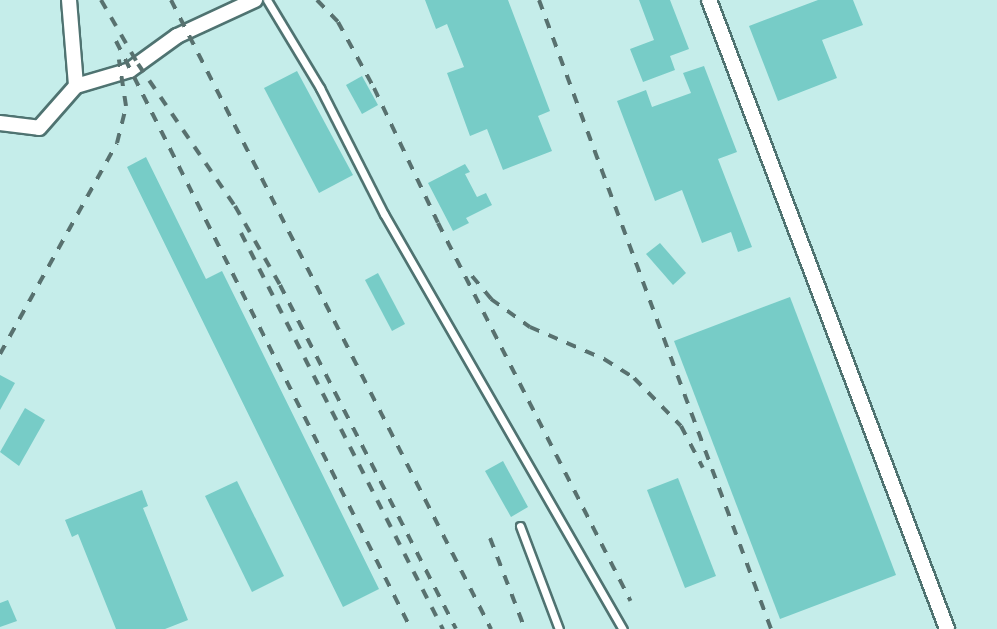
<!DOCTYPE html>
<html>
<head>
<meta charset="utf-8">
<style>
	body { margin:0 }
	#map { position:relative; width:997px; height:629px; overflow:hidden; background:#c5edea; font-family:"Noto Sans",sans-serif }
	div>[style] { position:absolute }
	.building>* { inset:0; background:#77ccc7 }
	.roads { filter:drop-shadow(2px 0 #4f7371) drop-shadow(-2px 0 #4f7371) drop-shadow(0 2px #4f7371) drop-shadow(0 -2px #4f7371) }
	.service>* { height:7px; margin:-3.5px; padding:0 3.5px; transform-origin:3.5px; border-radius:3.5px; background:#fff }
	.minor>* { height:14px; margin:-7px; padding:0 7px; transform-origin:7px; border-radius:7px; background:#fff }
	.rail>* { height:4px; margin-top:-2px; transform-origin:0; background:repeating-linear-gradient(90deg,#58716f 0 10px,transparent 0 20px) }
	span { translate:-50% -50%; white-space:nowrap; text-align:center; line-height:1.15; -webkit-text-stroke:4.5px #c5edea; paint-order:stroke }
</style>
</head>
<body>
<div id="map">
	<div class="building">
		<i style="clip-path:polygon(425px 0,508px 0,550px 111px,538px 116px,552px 151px,503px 170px,487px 129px,470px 136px,447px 73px,464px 67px,447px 24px,436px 29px)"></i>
		<i style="clip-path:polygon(639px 0,670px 0,689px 49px,670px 56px,675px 70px,643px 82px,630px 49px,654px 40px)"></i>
		<i style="clip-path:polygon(818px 0,853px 0,863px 25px,822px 40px,837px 78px,778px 101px,749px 26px)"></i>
		<i style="clip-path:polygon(704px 66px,737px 152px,718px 159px,752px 247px,738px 252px,731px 232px,702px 243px,682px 190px,655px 201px,617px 101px,646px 90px,652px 107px,691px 93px,683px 73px)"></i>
		<i style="clip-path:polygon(297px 71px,353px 175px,319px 193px,264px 88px)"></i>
		<i style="clip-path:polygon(362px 76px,378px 105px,362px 114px,346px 85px)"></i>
		<i style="clip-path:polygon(146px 157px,206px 279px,222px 271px,379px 589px,343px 607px,127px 167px)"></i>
		<i style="clip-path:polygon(465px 164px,470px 172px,465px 174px,477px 197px,486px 193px,492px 205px,466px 218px,469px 223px,453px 231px,428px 183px)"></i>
		<i style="clip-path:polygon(660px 243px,686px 273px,673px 285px,646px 254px)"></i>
		<i style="clip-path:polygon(378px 273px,405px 324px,392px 331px,365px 280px)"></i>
		<i style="clip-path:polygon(790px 297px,896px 575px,780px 619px,674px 341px)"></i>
		<i style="clip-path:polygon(0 375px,15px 383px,0 410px)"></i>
		<i style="clip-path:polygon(25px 408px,45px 420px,19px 466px,0 452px)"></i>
		<i style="clip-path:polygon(503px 461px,528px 507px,511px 517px,485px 471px)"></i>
		<i style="clip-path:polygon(678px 478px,716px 576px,685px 588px,647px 490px)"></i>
		<i style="clip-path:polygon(237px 481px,284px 576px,252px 592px,205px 496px)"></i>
		<i style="clip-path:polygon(142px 490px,148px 506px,143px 508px,188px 620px,165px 629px,116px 629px,78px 534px,72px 537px,65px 520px)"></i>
		<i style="clip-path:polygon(8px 600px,17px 621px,0 627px,0 603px)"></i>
	</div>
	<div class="roads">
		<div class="service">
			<i style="left:267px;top:0;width:103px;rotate:58.9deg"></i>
			<i style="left:320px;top:88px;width:141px;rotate:63.1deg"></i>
			<i style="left:384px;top:214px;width:479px;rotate:60.1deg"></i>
			<i style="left:520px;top:526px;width:110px;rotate:69.3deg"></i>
		</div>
		<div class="minor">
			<i style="left:69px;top:0;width:86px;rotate:85.3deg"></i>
			<i style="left:709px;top:0;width:673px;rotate:69.27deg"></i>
			<i style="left:0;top:123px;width:39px;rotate:7deg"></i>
			<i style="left:39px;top:128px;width:56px;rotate:-48.6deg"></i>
			<i style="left:76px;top:86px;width:56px;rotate:-16.5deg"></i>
			<i style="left:130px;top:70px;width:58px;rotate:-35.9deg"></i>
			<i style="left:177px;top:36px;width:86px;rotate:-24.8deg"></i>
		</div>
	</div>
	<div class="rail">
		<i style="left:101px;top:0;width:74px;rotate:60deg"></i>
		<i style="left:138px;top:64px;width:172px;rotate:55.7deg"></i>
		<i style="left:235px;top:206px;width:91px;rotate:60.3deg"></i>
		<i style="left:280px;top:285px;width:386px;rotate:62.9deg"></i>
		<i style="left:171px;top:0;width:706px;rotate:63.04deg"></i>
		<i style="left:317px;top:0;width:30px;rotate:46deg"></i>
		<i style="left:338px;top:22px;width:75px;rotate:61.4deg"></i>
		<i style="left:374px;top:88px;width:149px;rotate:64.6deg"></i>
		<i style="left:438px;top:223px;width:424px;rotate:63deg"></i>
		<i style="left:539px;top:0;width:670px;rotate:69.75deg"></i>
		<i style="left:116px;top:41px;width:658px;rotate:63.36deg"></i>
		<i style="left:241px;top:233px;width:445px;rotate:63deg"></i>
		<i style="left:472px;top:276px;width:30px;rotate:50deg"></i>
		<i style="left:491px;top:299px;width:48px;rotate:35.7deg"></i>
		<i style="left:530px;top:327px;width:81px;rotate:23.4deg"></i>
		<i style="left:604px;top:359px;width:36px;rotate:32deg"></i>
		<i style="left:634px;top:378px;width:67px;rotate:45.6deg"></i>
		<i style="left:681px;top:426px;width:47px;rotate:62.4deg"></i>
		<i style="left:0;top:354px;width:241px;rotate:-61deg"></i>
		<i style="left:117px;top:143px;width:38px;rotate:-76deg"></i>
		<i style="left:126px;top:106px;width:47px;rotate:-98.7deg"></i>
		<i style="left:490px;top:538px;width:97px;rotate:69deg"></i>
	</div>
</div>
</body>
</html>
